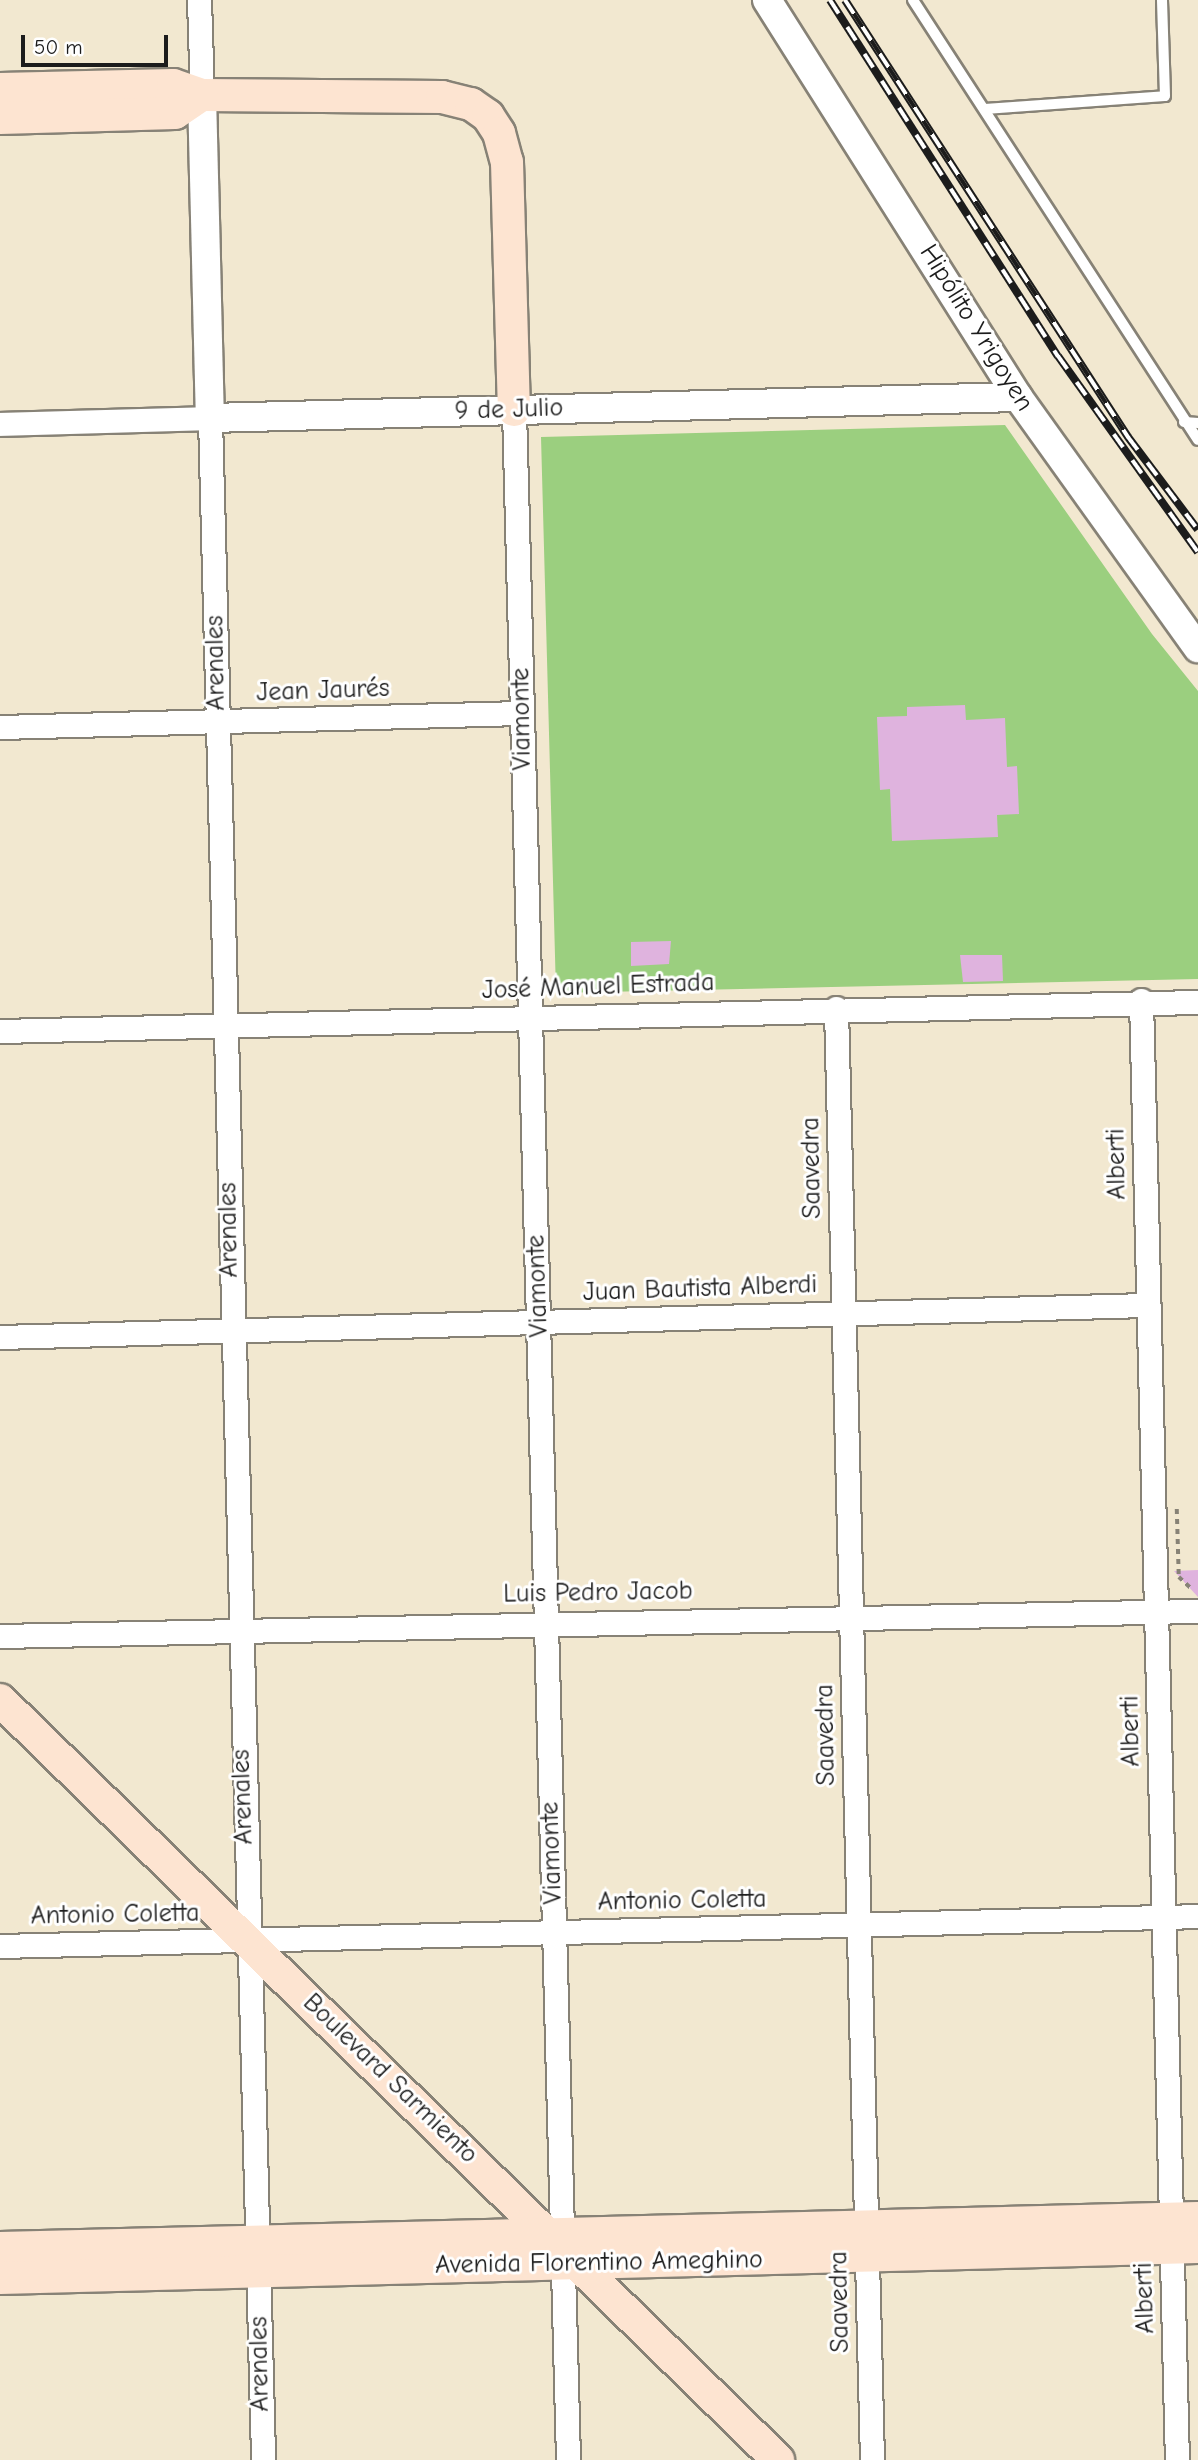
<!DOCTYPE html>
<html>
<head>
<meta charset="utf-8">
<style>
	body { margin:0 }
	#map { position:relative; width:1198px; height:2460px; overflow:hidden; background:#f2e8d0; font-family:"Comic Neue",sans-serif }
	div>[style] { position:absolute }
	.green>* { inset:0; background:#9bcf7f }
	.building>* { inset:0; background:#dfb3de }
	.path>* { height:3.5px; margin-top:-1.75px; transform-origin:0; background:repeating-linear-gradient(90deg,#878276 0 5px,transparent 0 10px) }
	.roads { filter:drop-shadow(2px 0 #878276) drop-shadow(-2px 0 #878276) drop-shadow(0 2px #878276) drop-shadow(0 -2px #878276) }
	.service>* { height:10px; margin:-5px; padding:0 5px; transform-origin:5px; border-radius:5px; background:#fff }
	.minor>* { height:23px; margin:-11.5px; padding:0 11.5px; transform-origin:11.5px; border-radius:11.5px; background:#fff }
	.tertiary>* { height:28px; margin:-14px; padding:0 14px; transform-origin:14px; border-radius:14px; background:#fff }
	.secondary>* { height:32px; margin:-16px; padding:0 16px; transform-origin:16px; border-radius:16px; background:#fde4d1 }
	.rail>* { height:8px; margin-top:-4px; transform-origin:0; background:repeating-linear-gradient(90deg,#fff 0 16px,#1c1c1c 0 32px); box-sizing:border-box; border-block:2px solid #1c1c1c }
	span { translate:-50% -50%; white-space:nowrap; text-align:center; line-height:1.15; -webkit-text-stroke:6px #fff; paint-order:stroke }
	.street-label { font-size:26px; color:#1c1c1c }
	.scale { position:absolute; left:21px; top:35px; width:147px; height:32px; box-sizing:border-box; border:4px solid #1c1c1c; border-top:0; padding-left:9px; font-size:21px; line-height:24px; white-space:nowrap; color:#1c1c1c; -webkit-text-stroke:5px #fff; paint-order:stroke }
</style>
</head>
<body>
<div id="map">
	<div class="green">
		<i style="clip-path:polygon(1005px 425px,1152px 634px,1198px 691px,1198px 979px,556px 993px,541px 437px)"></i>
	</div>
	<div class="building">
		<i style="clip-path:polygon(965px 705px,966px 720px,1005px 718px,1007px 767px,1017px 766px,1019px 814px,997px 815px,998px 837px,892px 841px,890px 789px,880px 790px,877px 717px,907px 716px,907px 707px)"></i>
		<i style="clip-path:polygon(671px 941px,669px 964px,631px 966px,631px 942px)"></i>
		<i style="clip-path:polygon(960px 955px,1002px 955px,1003px 981px,963px 982px)"></i>
		<i style="clip-path:polygon(1198px 1570px,1198px 1597px,1174px 1571px)"></i>
	</div>
	<div class="path">
		<i style="left:1177px;top:1509px;width:68px;rotate:88.3deg"></i>
		<i style="left:1179px;top:1577px;width:18px;rotate:43deg"></i>
	</div>
	<div class="roads">
		<div class="service">
			<i style="left:913px;top:0;width:524px;rotate:57.07deg"></i>
			<i style="left:985px;top:109px;width:180px;rotate:-4.1deg"></i>
			<i style="left:1165px;top:96px;width:96px;rotate:-91.8deg"></i>
			<i style="left:1184px;top:422px;width:14px;rotate:4deg"></i>
		</div>
		<div class="minor">
			<i style="left:199px;top:0;width:95px;rotate:88.2deg"></i>
			<i style="left:514px;top:410px;width:2051px;rotate:88.49deg"></i>
			<i style="left:0;top:424px;width:210px;rotate:-1.6deg"></i>
			<i style="left:210px;top:418px;width:2043px;rotate:88.51deg"></i>
			<i style="left:0;top:727px;width:522px;rotate:-1.54deg"></i>
			<i style="left:1141px;top:1000px;width:1460px;rotate:88.59deg"></i>
			<i style="left:836px;top:1008px;width:1452px;rotate:88.58deg"></i>
			<i style="left:0;top:1031px;width:1198px;rotate:-1.39deg"></i>
			<i style="left:0;top:1337px;width:1149px;rotate:-1.6deg"></i>
			<i style="left:0;top:1636px;width:1198px;rotate:-1.2deg"></i>
			<i style="left:0;top:1946px;width:1198px;rotate:-1.43deg"></i>
		</div>
		<div class="tertiary">
			<i style="left:767px;top:0;width:470px;rotate:57.7deg"></i>
			<i style="left:1018px;top:397px;width:309px;rotate:54.4deg"></i>
			<i style="left:202px;top:95px;width:323px;rotate:88.6deg"></i>
			<i style="left:210px;top:418px;width:808px;rotate:-1.49deg"></i>
		</div>
		<div class="secondary">
			<i style="left:0;top:89px;width:173px;rotate:-1.3deg"></i>
			<i style="left:173px;top:85px;width:31px;rotate:19deg"></i>
			<i style="left:202px;top:95px;width:240px;rotate:0.5deg"></i>
			<i style="left:442px;top:97px;width:30px;rotate:14deg"></i>
			<i style="left:471px;top:104px;width:21px;rotate:35deg"></i>
			<i style="left:488px;top:116px;width:20px;rotate:57deg"></i>
			<i style="left:499px;top:133px;width:30px;rotate:75deg"></i>
			<i style="left:507px;top:162px;width:248px;rotate:88.4deg"></i>
			<i style="left:0;top:118px;width:175px;rotate:-1.6deg"></i>
			<i style="left:175px;top:113px;width:32px;rotate:-34deg"></i>
			<i style="left:0;top:1700px;width:1088px;rotate:44.33deg"></i>
			<i style="left:0;top:2248px;width:1198px;rotate:-1.43deg"></i>
			<i style="left:0;top:2278px;width:1198px;rotate:-1.48deg"></i>
		</div>
	</div>
	<div class="rail">
		<i style="left:830px;top:0;width:423px;rotate:57.4deg"></i>
		<i style="left:1058px;top:356px;width:241px;rotate:54.5deg"></i>
		<i style="left:845px;top:0;width:521px;rotate:57.07deg"></i>
		<i style="left:1128px;top:437px;width:116px;rotate:53deg"></i>
	</div>
	<div class="street-label">
		<span style="left:976px;top:328px;rotate:58deg">Hipólito Yrigoyen</span>
		<span style="left:509px;top:410px;rotate:-2deg">9 de Julio</span>
		<span style="left:216px;top:663px;rotate:-91deg">Arenales</span>
		<span style="left:323px;top:691px;rotate:-2deg">Jean Jaurés</span>
		<span style="left:522px;top:719px;rotate:-91deg">Viamonte</span>
		<span style="left:598px;top:987px;rotate:-2deg">José Manuel Estrada</span>
		<span style="left:1117px;top:1164px;rotate:-91deg">Alberti</span>
		<span style="left:812px;top:1168px;rotate:-91deg">Saavedra</span>
		<span style="left:229px;top:1230px;rotate:-91deg">Arenales</span>
		<span style="left:538px;top:1286px;rotate:-92deg">Viamonte</span>
		<span style="left:700px;top:1289px;rotate:-2deg">Juan Bautista Alberdi</span>
		<span style="left:598px;top:1593px;rotate:-1deg">Luis Pedro Jacob</span>
		<span style="left:1131px;top:1731px;rotate:-91deg">Alberti</span>
		<span style="left:826px;top:1735px;rotate:-91deg">Saavedra</span>
		<span style="left:243px;top:1797px;rotate:-92deg">Arenales</span>
		<span style="left:552px;top:1853px;rotate:-92deg">Viamonte</span>
		<span style="left:682px;top:1901px;rotate:-1deg">Antonio Coletta</span>
		<span style="left:115px;top:1915px;rotate:-1deg">Antonio Coletta</span>
		<span style="left:390px;top:2079px;rotate:44deg">Boulevard Sarmiento</span>
		<span style="left:599px;top:2263px;rotate:-1deg">Avenida Florentino Ameghino</span>
		<span style="left:1145px;top:2298px;rotate:-92deg">Alberti</span>
		<span style="left:840px;top:2302px;rotate:-91deg">Saavedra</span>
		<span style="left:260px;top:2364px;rotate:-91deg">Arenales</span>
	</div>
	<div class="scale">50 m</div>
</div>
</body>
</html>
